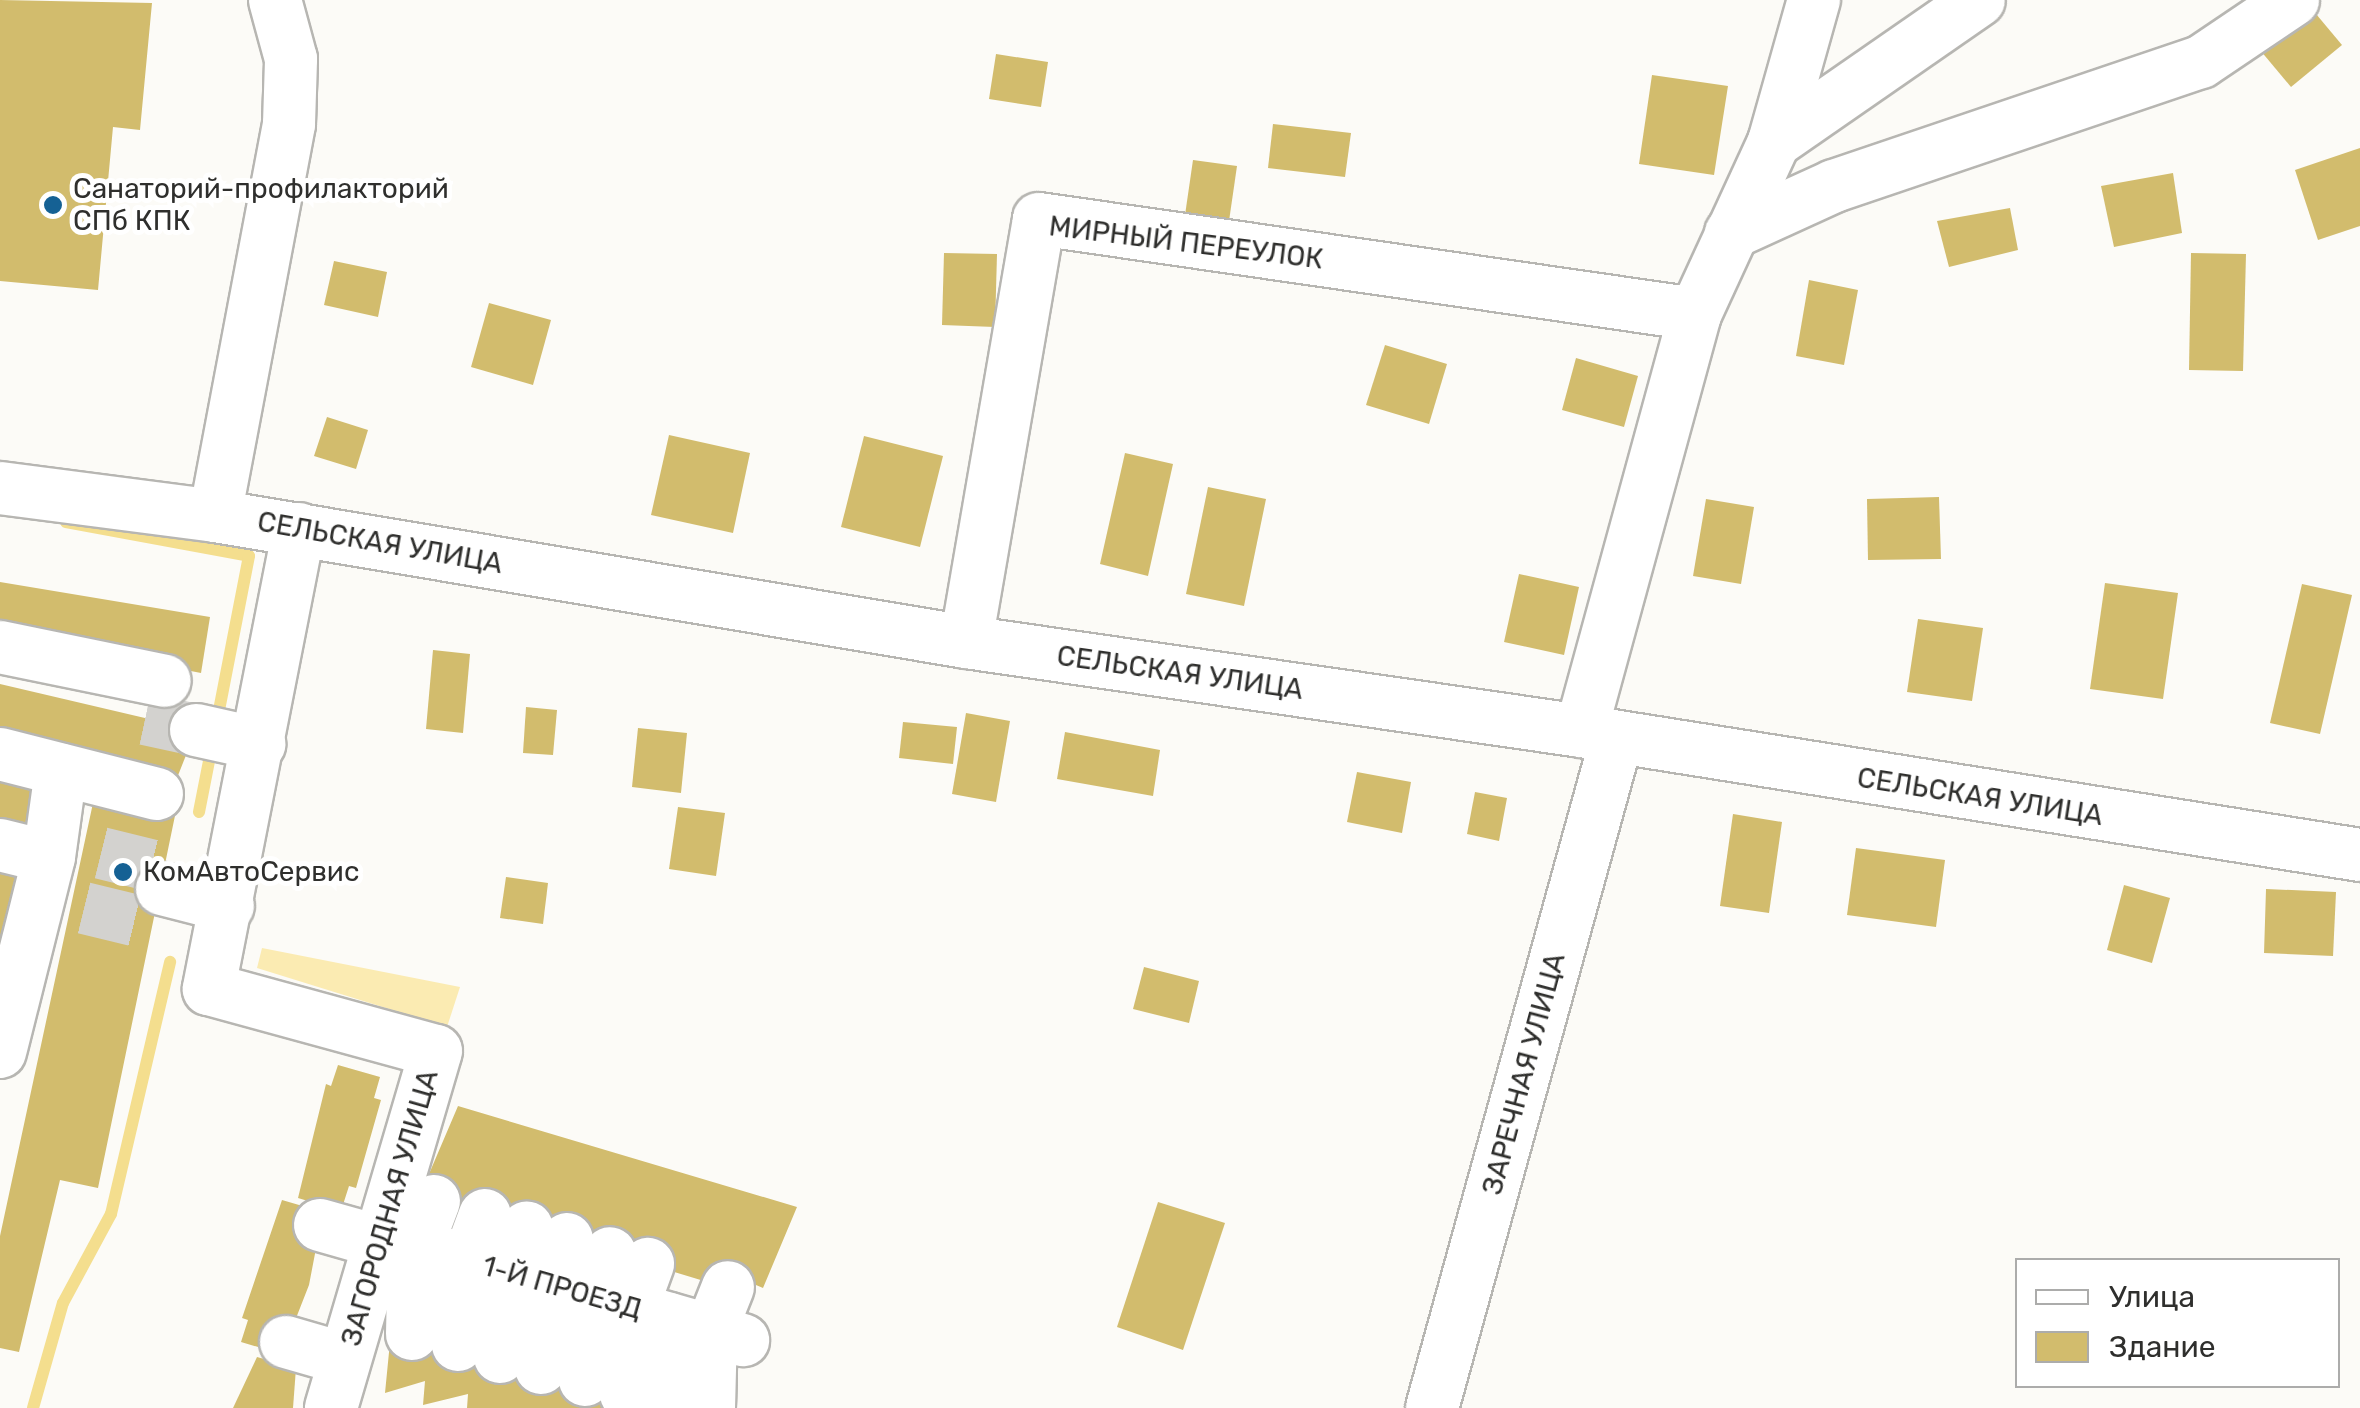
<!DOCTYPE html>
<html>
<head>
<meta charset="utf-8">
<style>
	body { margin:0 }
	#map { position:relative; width:2360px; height:1408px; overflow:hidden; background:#fcfbf7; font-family:Rubik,sans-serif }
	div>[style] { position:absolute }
	.green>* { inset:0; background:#fbebb2 }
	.stream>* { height:12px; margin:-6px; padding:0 6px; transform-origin:6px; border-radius:6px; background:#f4de8e }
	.building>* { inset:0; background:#d2bc6d }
	.minor-tunnel>* { height:52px; margin-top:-26px; transform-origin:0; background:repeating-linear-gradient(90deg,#d3d2cf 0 52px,transparent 0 78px) }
	.roads { filter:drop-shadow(2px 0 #b7b6b2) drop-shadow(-2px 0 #b7b6b2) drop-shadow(0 2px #b7b6b2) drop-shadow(0 -2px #b7b6b2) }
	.minor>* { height:52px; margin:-26px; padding:0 26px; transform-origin:26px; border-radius:26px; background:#fff }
	.dots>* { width:28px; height:28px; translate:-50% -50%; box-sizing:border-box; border:5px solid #fff; border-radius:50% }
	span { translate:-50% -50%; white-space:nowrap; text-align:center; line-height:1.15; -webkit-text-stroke:10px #fff; paint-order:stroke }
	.poi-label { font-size:28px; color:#2f2f2d }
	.left { translate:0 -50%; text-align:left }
	.street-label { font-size:28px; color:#2f2f2d }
	.legend { position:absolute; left:2015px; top:1258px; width:325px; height:130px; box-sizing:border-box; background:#fff; border:2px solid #acacab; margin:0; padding:12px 18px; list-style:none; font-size:30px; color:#2f2f2d }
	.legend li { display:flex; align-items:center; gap:20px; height:50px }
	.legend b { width:50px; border:2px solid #acacab }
</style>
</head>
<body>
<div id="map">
	<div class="green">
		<i style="clip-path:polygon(262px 948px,460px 987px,447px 1027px,257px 968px)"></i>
	</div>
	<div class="stream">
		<i style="left:66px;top:522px;width:186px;rotate:10.5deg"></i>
		<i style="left:249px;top:556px;width:157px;rotate:101deg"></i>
		<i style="left:199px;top:812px;width:52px;rotate:-78.9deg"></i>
		<i style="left:33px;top:1408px;width:109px;rotate:-74.1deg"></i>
		<i style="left:63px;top:1303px;width:101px;rotate:-61.7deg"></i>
		<i style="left:111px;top:1214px;width:259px;rotate:-76.8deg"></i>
	</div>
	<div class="building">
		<i style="clip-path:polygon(0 0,152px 3px,140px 130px,113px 127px,98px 290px,0 281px)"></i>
		<i style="clip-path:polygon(2306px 2px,2342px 45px,2291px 87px,2255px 44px)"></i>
		<i style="clip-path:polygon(996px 54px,1048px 62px,1041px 107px,989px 99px)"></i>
		<i style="clip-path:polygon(1652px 75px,1728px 86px,1714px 175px,1639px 164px)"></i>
		<i style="clip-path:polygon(1273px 124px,1351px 133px,1345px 177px,1268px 168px)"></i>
		<i style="clip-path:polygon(2360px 148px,2360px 226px,2318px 240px,2295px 170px)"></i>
		<i style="clip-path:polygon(1193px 160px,1237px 166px,1228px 228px,1184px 222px)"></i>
		<i style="clip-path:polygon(2173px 173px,2182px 233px,2114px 247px,2101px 186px)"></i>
		<i style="clip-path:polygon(2010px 208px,2018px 250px,1949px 267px,1937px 221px)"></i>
		<i style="clip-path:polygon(944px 253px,997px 254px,995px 327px,942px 325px)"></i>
		<i style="clip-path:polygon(2191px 253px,2246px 254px,2243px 371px,2189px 370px)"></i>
		<i style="clip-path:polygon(334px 261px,387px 272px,378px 317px,324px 305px)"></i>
		<i style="clip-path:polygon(1809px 280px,1858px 290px,1844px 365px,1796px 356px)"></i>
		<i style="clip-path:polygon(489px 303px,551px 320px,533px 385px,471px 367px)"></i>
		<i style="clip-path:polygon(1385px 345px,1447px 364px,1429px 424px,1366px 405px)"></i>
		<i style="clip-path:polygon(1576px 358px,1638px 376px,1624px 427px,1562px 410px)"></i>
		<i style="clip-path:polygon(327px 417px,368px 430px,356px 469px,314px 456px)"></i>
		<i style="clip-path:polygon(669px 435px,750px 453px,733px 533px,651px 515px)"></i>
		<i style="clip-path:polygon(864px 436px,943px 456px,920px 547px,841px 527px)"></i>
		<i style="clip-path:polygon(1125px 453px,1173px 464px,1148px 576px,1100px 564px)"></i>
		<i style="clip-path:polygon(1208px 487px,1266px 499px,1244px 606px,1186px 594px)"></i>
		<i style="clip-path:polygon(1939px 497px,1941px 559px,1868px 560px,1867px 499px)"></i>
		<i style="clip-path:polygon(1706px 499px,1754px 507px,1741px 584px,1693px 576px)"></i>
		<i style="clip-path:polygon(1519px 574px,1579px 587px,1564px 655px,1504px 642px)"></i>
		<i style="clip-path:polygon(0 582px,210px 617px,201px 673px,0 634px)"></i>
		<i style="clip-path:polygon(2105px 583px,2178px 593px,2163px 699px,2090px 689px)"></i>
		<i style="clip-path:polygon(2302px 584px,2352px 595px,2320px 734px,2270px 723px)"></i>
		<i style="clip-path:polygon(1918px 619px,1983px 628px,1972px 701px,1907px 692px)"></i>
		<i style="clip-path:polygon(433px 650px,470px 654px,463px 733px,426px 729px)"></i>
		<i style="clip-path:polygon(0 684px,196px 730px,175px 783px,0 739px)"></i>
		<i style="clip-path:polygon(526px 707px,557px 710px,553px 755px,523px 753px)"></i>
		<i style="clip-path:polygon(966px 713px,1010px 721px,996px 802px,952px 794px)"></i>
		<i style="clip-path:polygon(903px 722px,957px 727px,953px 764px,899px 758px)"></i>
		<i style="clip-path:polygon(638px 728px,687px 733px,681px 793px,632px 787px)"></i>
		<i style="clip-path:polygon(1065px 732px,1160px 750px,1153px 796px,1057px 779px)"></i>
		<i style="clip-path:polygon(1357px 772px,1411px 782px,1402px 833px,1347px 822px)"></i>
		<i style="clip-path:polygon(0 773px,47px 786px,35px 833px,0 824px)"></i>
		<i style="clip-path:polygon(96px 789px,177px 806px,98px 1188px,60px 1180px,19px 1352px,0 1348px,0 1236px)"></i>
		<i style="clip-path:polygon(1475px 792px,1507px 798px,1499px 841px,1467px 834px)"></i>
		<i style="clip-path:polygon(678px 807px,725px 813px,716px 876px,669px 869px)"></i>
		<i style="clip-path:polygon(1733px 814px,1782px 822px,1769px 913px,1720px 906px)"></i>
		<i style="clip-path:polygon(1856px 848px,1945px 860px,1936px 927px,1847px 915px)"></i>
		<i style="clip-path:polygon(0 863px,21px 869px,0 946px)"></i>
		<i style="clip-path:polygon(506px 877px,548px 883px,543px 924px,500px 918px)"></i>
		<i style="clip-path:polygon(2124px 885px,2170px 898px,2152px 963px,2107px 950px)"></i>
		<i style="clip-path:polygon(2266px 889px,2336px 892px,2333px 956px,2264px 953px)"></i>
		<i style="clip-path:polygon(1144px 967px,1199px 981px,1189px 1023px,1133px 1009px)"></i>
		<i style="clip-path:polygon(338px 1065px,380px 1077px,374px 1098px,381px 1100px,356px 1188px,349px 1186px,341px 1211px,298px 1198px,326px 1084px,331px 1086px)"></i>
		<i style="clip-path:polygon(458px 1106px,797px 1207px,763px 1288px,742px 1279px,737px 1291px,420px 1195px)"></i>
		<i style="clip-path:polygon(282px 1200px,323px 1212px,309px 1285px,282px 1354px,241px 1342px,248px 1320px,242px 1318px)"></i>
		<i style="clip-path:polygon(1158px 1202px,1225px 1223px,1183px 1350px,1117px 1327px)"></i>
		<i style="clip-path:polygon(390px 1342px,426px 1353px,470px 1342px,550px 1365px,549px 1389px,594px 1378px,638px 1391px,637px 1408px,467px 1408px,468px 1394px,423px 1405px,425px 1381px,385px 1393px)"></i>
		<i style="clip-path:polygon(257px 1357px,296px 1368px,293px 1408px,233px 1408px)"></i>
	</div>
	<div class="minor-tunnel">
		<i style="left:145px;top:719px;width:52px;rotate:12.2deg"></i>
		<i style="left:101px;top:853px;width:67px;rotate:13.8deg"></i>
		<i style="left:84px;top:908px;width:72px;rotate:13.7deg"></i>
	</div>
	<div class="roads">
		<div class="minor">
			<i style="left:1774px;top:142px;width:249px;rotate:-34.7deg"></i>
			<i style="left:1731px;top:233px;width:113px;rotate:-24.5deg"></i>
			<i style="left:1834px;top:186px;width:387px;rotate:-18.7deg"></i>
			<i style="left:2201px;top:62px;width:111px;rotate:-34deg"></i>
			<i style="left:0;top:488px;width:217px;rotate:7.4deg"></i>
			<i style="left:215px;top:516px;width:761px;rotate:9.52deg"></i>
			<i style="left:966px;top:642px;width:621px;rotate:8.23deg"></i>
			<i style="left:1581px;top:731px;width:789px;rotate:9.04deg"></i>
			<i style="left:215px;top:516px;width:399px;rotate:-79.3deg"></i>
			<i style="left:289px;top:124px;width:65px;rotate:-88.2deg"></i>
			<i style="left:291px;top:59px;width:61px;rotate:-105.2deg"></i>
			<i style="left:299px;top:529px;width:469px;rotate:101.1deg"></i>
			<i style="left:209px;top:989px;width:235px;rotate:15.3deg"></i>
			<i style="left:436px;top:1051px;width:372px;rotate:106.4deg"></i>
			<i style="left:966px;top:642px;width:429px;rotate:-80.2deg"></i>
			<i style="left:1039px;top:219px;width:663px;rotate:8.24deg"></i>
			<i style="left:0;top:647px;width:168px;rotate:11.6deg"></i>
			<i style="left:196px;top:730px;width:65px;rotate:12.5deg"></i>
			<i style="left:1581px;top:731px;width:432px;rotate:-74.7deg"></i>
			<i style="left:1695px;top:314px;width:189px;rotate:-65.3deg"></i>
			<i style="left:1774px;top:142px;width:148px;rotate:-74.3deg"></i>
			<i style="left:0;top:754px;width:162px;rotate:14.3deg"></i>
			<i style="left:0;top:845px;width:50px;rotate:13.8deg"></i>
			<i style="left:162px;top:889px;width:68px;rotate:14.4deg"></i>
			<i style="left:0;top:1052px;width:201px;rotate:-75.9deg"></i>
			<i style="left:49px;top:857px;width:88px;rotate:-82.1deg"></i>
			<i style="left:320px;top:1225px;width:62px;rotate:15.8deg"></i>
			<i style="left:382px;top:1236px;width:376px;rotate:16.1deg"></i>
			<i style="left:417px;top:1246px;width:48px;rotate:-69.3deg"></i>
			<i style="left:468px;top:1261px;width:49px;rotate:-69.7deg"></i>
			<i style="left:509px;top:1272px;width:48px;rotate:-68.2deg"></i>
			<i style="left:550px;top:1284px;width:48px;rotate:-69.3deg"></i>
			<i style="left:593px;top:1297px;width:47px;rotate:-68.9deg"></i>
			<i style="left:632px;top:1308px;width:47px;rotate:-70deg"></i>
			<i style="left:412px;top:1334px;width:89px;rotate:-88.7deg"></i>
			<i style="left:286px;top:1342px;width:61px;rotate:16.1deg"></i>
			<i style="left:458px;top:1345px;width:87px;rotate:-88.7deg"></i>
			<i style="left:500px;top:1357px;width:86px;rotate:-88.7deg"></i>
			<i style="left:541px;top:1368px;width:86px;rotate:-88.7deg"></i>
			<i style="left:585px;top:1380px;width:85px;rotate:-88.7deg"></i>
			<i style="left:626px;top:1394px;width:87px;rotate:-88.7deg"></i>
			<i style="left:667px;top:1407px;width:88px;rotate:-88.7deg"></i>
			<i style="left:709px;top:1408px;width:78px;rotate:-88.5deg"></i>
			<i style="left:711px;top:1330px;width:46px;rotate:-68.4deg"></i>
			<i style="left:1432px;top:1408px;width:692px;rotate:-74.58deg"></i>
		</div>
	</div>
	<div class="dots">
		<i style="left:53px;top:205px;background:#156194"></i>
		<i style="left:123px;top:872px;background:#156194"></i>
	</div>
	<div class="poi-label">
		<span class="left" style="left:73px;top:205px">Санаторий-профилакторий<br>СПб КПК</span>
		<span class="left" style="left:143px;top:872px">КомАвтоСервис</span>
	</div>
	<div class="street-label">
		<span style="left:1186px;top:243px;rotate:7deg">МИРНЫЙ ПЕРЕУЛОК</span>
		<span style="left:380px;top:543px;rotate:10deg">СЕЛЬСКАЯ УЛИЦА</span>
		<span style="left:1180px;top:673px;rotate:8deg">СЕЛЬСКАЯ УЛИЦА</span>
		<span style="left:1980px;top:797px;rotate:9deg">СЕЛЬСКАЯ УЛИЦА</span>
		<span style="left:1524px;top:1074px;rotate:-75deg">ЗАРЕЧНАЯ УЛИЦА</span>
		<span style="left:390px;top:1208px;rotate:-74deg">ЗАГОРОДНАЯ УЛИЦА</span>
		<span style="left:562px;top:1288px;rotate:16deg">1-Й ПРОЕЗД</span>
	</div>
	<ul class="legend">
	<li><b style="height:12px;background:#fff"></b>Улица</li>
	<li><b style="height:28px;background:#d2bc6d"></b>Здание</li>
	</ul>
</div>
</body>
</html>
